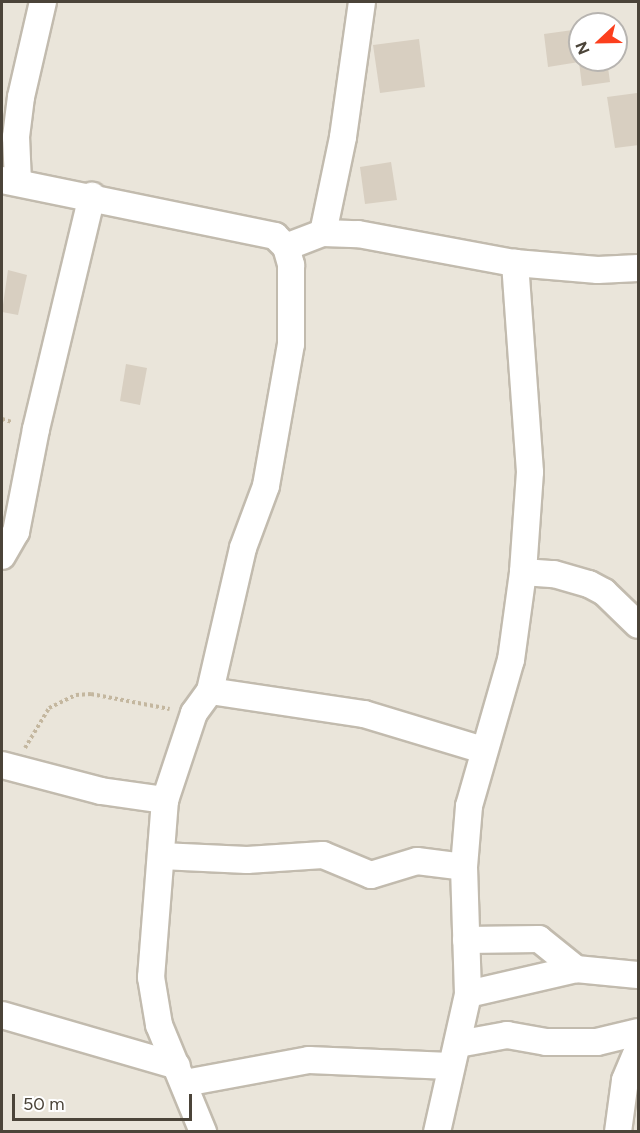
<!DOCTYPE html>
<html>
<head>
<meta charset="utf-8">
<style>
	body { margin:0 }
	#map { position:relative; width:640px; height:1133px; overflow:hidden; background:#f6f3ec; font-family:Figtree,sans-serif }
	div>[style] { position:absolute }
	.residential>* { inset:0; background:#eae5da }
	.building>* { inset:0; background:#d8cfc1 }
	.path>* { height:4px; margin-top:-2px; transform-origin:0; background:repeating-linear-gradient(90deg,#c4b79f 0 3px,transparent 0 6px) }
	.roads { filter:drop-shadow(2px 0 #c2bbae) drop-shadow(-2px 0 #c2bbae) drop-shadow(0 2px #c2bbae) drop-shadow(0 -2px #c2bbae) }
	.street>* { height:26px; margin:-13px; padding:0 13px; transform-origin:13px; border-radius:13px; background:#fff }
	span { translate:-50% -50%; white-space:nowrap; text-align:center; line-height:1.15; -webkit-text-stroke:4.5px #fff; paint-order:stroke }
	.frame { position:absolute; inset:0; border:3px solid #4b4439; pointer-events:none }
	.north { position:absolute; left:568px; top:12px; width:60px; height:60px; box-sizing:border-box; background:#fff; border:2px solid #b7b4b0; border-radius:50%; rotate:248deg; font-size:16px; font-weight:700; line-height:24px; text-align:center; color:#4b4439 }
	.north::after { content:''; display:block; margin:auto; width:21px; height:27px; background:#fc3f1d; clip-path:polygon(50% 0,100% 100%,50% 72%,0 100%) }
	.scale { position:absolute; left:12px; top:1094px; width:180px; height:27px; box-sizing:border-box; border:3px solid #4b4439; border-top:0; padding-left:8px; font-size:18px; line-height:21px; white-space:nowrap; color:#4b4439; -webkit-text-stroke:4px #fff; paint-order:stroke }
</style>
</head>
<body>
<div id="map">
	<div class="residential">
		<i style="clip-path:polygon(evenodd,2px 2px,638px 2px,638px 1131px,2px 1131px,2px 2px,580px 24px,616px 24px,616px 60px,580px 60px,580px 24px)"></i>
	</div>
	<div class="building">
		<i style="clip-path:polygon(580px 29px,580px 60px,607px 60px,610px 82px,582px 86px,579px 62px,548px 67px,544px 34px)"></i>
		<i style="clip-path:polygon(419px 39px,425px 87px,380px 93px,373px 45px)"></i>
		<i style="clip-path:polygon(637px 93px,639px 145px,615px 148px,607px 97px)"></i>
		<i style="clip-path:polygon(391px 162px,397px 200px,365px 204px,360px 167px)"></i>
		<i style="clip-path:polygon(8px 270px,27px 275px,18px 315px,2px 312px)"></i>
		<i style="clip-path:polygon(126px 364px,147px 368px,140px 405px,120px 401px)"></i>
	</div>
	<div class="path">
		<i style="left:2px;top:419px;width:10px;rotate:17deg"></i>
		<i style="left:25px;top:748px;width:47px;rotate:-59deg"></i>
		<i style="left:49px;top:708px;width:30px;rotate:-26deg"></i>
		<i style="left:76px;top:695px;width:15px;rotate:-4deg"></i>
		<i style="left:91px;top:694px;width:80px;rotate:10.8deg"></i>
	</div>
	<div class="roads">
		<div class="street">
			<i style="left:2px;top:180px;width:279px;rotate:11.6deg"></i>
			<i style="left:275px;top:236px;width:16px;rotate:45deg"></i>
			<i style="left:286px;top:247px;width:19px;rotate:74deg"></i>
			<i style="left:291px;top:265px;width:79px;rotate:90deg"></i>
			<i style="left:291px;top:344px;width:144px;rotate:100deg"></i>
			<i style="left:266px;top:486px;width:66px;rotate:110.4deg"></i>
			<i style="left:243px;top:548px;width:147px;rotate:103deg"></i>
			<i style="left:210px;top:691px;width:27px;rotate:126deg"></i>
			<i style="left:194px;top:713px;width:92px;rotate:108.4deg"></i>
			<i style="left:165px;top:800px;width:178px;rotate:94.5deg"></i>
			<i style="left:151px;top:977px;width:49px;rotate:80.5deg"></i>
			<i style="left:159px;top:1025px;width:116px;rotate:67.6deg"></i>
			<i style="left:18px;top:182px;width:45px;rotate:-92.5deg"></i>
			<i style="left:16px;top:137px;width:40px;rotate:-82.9deg"></i>
			<i style="left:21px;top:97px;width:98px;rotate:-77deg"></i>
			<i style="left:323px;top:233px;width:98px;rotate:-78.2deg"></i>
			<i style="left:343px;top:137px;width:136px;rotate:-82deg"></i>
			<i style="left:286px;top:247px;width:40px;rotate:-21deg"></i>
			<i style="left:323px;top:233px;width:35px;rotate:2deg"></i>
			<i style="left:358px;top:234px;width:160px;rotate:10.5deg"></i>
			<i style="left:515px;top:263px;width:83px;rotate:4.8deg"></i>
			<i style="left:598px;top:270px;width:40px;rotate:-2.9deg"></i>
			<i style="left:2px;top:556px;width:28px;rotate:-60deg"></i>
			<i style="left:16px;top:532px;width:105px;rotate:-79deg"></i>
			<i style="left:36px;top:429px;width:240px;rotate:-76.5deg"></i>
			<i style="left:523px;top:572px;width:31px;rotate:4deg"></i>
			<i style="left:554px;top:574px;width:36px;rotate:16deg"></i>
			<i style="left:589px;top:584px;width:17px;rotate:28deg"></i>
			<i style="left:604px;top:592px;width:47px;rotate:44.1deg"></i>
			<i style="left:210px;top:691px;width:156px;rotate:8.5deg"></i>
			<i style="left:364px;top:714px;width:124px;rotate:16.8deg"></i>
			<i style="left:2px;top:765px;width:102px;rotate:14.7deg"></i>
			<i style="left:101px;top:791px;width:65px;rotate:8deg"></i>
			<i style="left:161px;top:856px;width:86px;rotate:2.7deg"></i>
			<i style="left:247px;top:860px;width:76px;rotate:-3.8deg"></i>
			<i style="left:323px;top:855px;width:52px;rotate:22.6deg"></i>
			<i style="left:371px;top:875px;width:48px;rotate:-16.9deg"></i>
			<i style="left:417px;top:861px;width:47px;rotate:7.3deg"></i>
			<i style="left:466px;top:940px;width:73px;rotate:-0.8deg"></i>
			<i style="left:539px;top:939px;width:48px;rotate:39deg"></i>
			<i style="left:576px;top:969px;width:62px;rotate:5.5deg"></i>
			<i style="left:468px;top:994px;width:111px;rotate:-13deg"></i>
			<i style="left:2px;top:1015px;width:182px;rotate:16.2deg"></i>
			<i style="left:458px;top:1044px;width:50px;rotate:-10.4deg"></i>
			<i style="left:507px;top:1035px;width:40px;rotate:10deg"></i>
			<i style="left:546px;top:1042px;width:51px"></i>
			<i style="left:597px;top:1042px;width:42px;rotate:-13.7deg"></i>
			<i style="left:185px;top:1083px;width:126px;rotate:-10.5deg"></i>
			<i style="left:309px;top:1060px;width:141px;rotate:2.4deg"></i>
			<i style="left:437px;top:1132px;width:141px;rotate:-77.3deg"></i>
			<i style="left:468px;top:994px;width:127px;rotate:-91.8deg"></i>
			<i style="left:464px;top:867px;width:61px;rotate:-85.3deg"></i>
			<i style="left:469px;top:806px;width:152px;rotate:-74deg"></i>
			<i style="left:511px;top:660px;width:89px;rotate:-82.2deg"></i>
			<i style="left:523px;top:572px;width:100px;rotate:-86deg"></i>
			<i style="left:530px;top:472px;width:210px;rotate:-94.1deg"></i>
			<i style="left:618px;top:1132px;width:52px;rotate:-82.3deg"></i>
			<i style="left:625px;top:1080px;width:33px;rotate:-67deg"></i>
		</div>
	</div>
	<div class="frame"></div>
	<div class="north">N</div>
	<div class="scale">50 m</div>
</div>
</body>
</html>
